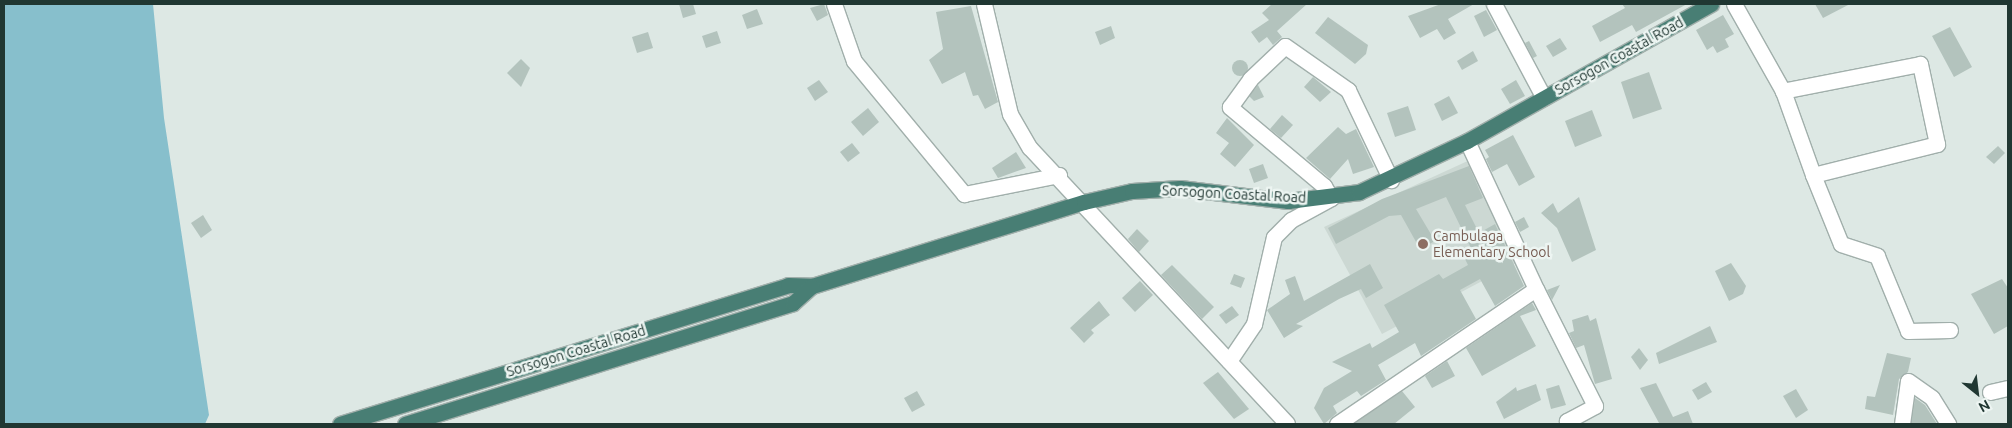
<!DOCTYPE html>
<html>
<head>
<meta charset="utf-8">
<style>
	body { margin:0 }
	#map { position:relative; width:2012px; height:428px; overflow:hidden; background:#dde8e4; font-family:Ubuntu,sans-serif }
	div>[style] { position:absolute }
	.built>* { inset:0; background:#ccd8d3 }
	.water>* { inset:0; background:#87bfcc }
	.building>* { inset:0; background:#b3c3bd }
	.round { border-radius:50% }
	.roads { filter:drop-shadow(1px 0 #a1afab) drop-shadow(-1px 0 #a1afab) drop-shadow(0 1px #a1afab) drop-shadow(0 -1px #a1afab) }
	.minor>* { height:15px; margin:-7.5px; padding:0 7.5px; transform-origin:7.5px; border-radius:7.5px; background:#fff }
	.tertiary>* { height:15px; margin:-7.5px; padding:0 7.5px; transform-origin:7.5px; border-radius:7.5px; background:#fff }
	.trunk>* { height:15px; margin:-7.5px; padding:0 7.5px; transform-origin:7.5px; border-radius:7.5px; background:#487e74 }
	.dots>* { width:14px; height:14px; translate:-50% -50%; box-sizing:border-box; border:2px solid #edf5f2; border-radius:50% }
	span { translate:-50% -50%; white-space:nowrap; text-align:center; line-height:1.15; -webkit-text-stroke:5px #edf5f2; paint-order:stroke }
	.street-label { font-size:14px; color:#203732 }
	.education-label { font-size:14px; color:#785e54 }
	.left { translate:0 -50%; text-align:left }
	.frame { position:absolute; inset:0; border:5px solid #203732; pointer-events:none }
	.north { position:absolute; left:1952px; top:368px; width:50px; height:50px; -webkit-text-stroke:4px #edf5f2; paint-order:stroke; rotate:151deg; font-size:14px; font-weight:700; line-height:20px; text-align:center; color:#203732 }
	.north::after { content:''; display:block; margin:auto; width:18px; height:22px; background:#203732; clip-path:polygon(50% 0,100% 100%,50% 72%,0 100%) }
</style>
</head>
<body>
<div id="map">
	<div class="built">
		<i style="clip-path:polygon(1472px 159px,1520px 261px,1382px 334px,1324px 227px)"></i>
	</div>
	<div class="water">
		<i style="clip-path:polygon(4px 4px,153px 4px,164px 118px,209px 415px,205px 424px,4px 424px)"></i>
	</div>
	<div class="building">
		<i style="clip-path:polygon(679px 4px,693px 4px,696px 14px,683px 18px)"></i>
		<i style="clip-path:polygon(824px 4px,828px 15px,817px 21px,810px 8px)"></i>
		<i style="clip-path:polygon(1272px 4px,1307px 4px,1277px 31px,1282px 37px,1273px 45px,1267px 37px,1259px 43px,1251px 32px,1269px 20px,1262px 13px)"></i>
		<i style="clip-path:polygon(1441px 4px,1474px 4px,1448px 19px,1456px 33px,1444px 40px,1437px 29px,1420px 38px,1408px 16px)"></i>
		<i style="clip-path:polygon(1622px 4px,1687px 4px,1636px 32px,1632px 25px,1600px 42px,1592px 26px,1625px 8px)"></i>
		<i style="clip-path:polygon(1815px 4px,1850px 4px,1823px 18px)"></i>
		<i style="clip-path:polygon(971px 6px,998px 102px,985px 109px,978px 95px,973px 96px,965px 72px,942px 84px,929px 60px,943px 49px,936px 12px)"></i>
		<i style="clip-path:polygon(757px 9px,763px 24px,747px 29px,742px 15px)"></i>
		<i style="clip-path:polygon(1486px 10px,1497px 30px,1484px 37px,1474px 16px)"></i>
		<i style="clip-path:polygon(1723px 15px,1734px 34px,1725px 39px,1729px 47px,1717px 53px,1713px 46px,1707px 50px,1696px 30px)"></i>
		<i style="clip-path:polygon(1328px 17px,1368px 45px,1366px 54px,1355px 64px,1315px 33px)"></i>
		<i style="clip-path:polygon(1111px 26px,1115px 38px,1100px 45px,1095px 32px)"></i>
		<i style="clip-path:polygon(1950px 27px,1972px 67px,1954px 77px,1932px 36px)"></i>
		<i style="clip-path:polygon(717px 31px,721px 43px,706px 48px,702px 36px)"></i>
		<i style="clip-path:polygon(648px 32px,653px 48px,637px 53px,632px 37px)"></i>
		<i style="clip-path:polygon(1560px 38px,1567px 49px,1553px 57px,1546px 46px)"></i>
		<i style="clip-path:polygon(1529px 41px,1537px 56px,1533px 58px,1525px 43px)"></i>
		<i style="clip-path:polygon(1473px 51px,1478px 61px,1462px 70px,1457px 61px)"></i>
		<i style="clip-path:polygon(521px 59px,530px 68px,521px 87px,507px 73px)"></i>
		<i class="round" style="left:1232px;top:60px;width:16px;height:16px"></i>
		<i style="clip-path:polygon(1649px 72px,1662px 109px,1633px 119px,1621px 82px)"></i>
		<i style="clip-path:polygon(1313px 77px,1331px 92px,1320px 102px,1304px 87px)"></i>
		<i style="clip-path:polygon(819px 80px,828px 92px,815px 101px,807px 88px)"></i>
		<i style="clip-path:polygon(1516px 80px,1525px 96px,1510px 104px,1501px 89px)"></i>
		<i style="clip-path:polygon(1258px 85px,1264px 97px,1254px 101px,1249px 96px)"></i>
		<i style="clip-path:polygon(1449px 96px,1458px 113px,1442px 121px,1434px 104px)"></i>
		<i style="clip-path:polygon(1408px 106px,1416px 130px,1395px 137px,1387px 113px)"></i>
		<i style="clip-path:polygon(868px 108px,879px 122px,863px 136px,851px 122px)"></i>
		<i style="clip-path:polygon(1592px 110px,1602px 136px,1575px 147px,1565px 121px)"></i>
		<i style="clip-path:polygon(1282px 115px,1293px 125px,1281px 138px,1270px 129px)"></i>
		<i style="clip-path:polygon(1227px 118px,1254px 145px,1235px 167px,1220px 154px,1229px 143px,1216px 133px)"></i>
		<i style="clip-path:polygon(1338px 127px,1346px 134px,1356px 129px,1374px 167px,1353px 174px,1348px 159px,1330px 179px,1306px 158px)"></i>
		<i style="clip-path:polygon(1513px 135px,1535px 177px,1519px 186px,1507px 164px,1492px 172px,1486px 159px,1489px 157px,1485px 150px)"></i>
		<i style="clip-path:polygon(852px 143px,860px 153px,848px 162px,840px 152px)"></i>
		<i style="clip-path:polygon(1998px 146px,2005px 153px,1994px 164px,1986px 157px)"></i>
		<i style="clip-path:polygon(1016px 152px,1026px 168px,998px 178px,992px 168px)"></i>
		<i style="clip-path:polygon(1263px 164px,1268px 178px,1254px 183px,1249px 169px)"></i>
		<i style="clip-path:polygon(1469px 166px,1483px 198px,1465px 205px,1479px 233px,1495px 224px,1524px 286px,1495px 306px,1480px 279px,1460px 290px,1476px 319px,1421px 356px,1415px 343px,1378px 365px,1386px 380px,1361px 396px,1357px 391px,1333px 406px,1337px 413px,1324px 424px,1314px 408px,1324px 388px,1352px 371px,1332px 362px,1370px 343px,1372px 348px,1399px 332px,1384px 305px,1439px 274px,1443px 279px,1468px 265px,1462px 253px,1471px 248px,1446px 197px,1416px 209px,1435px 241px,1420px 249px,1401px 215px,1389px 216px,1336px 244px,1328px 228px,1382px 199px)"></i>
		<i style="clip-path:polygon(1579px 197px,1596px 250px,1572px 262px,1557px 228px,1541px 213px,1553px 203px,1558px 213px)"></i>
		<i style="clip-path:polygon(203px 215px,212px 230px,201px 238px,191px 223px)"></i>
		<i style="clip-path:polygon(1524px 217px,1529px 227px,1520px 232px,1515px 222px)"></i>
		<i style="clip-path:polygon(1137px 229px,1149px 241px,1139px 252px,1128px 239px)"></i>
		<i style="clip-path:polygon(1731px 263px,1746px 286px,1743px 294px,1729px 301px,1715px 271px)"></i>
		<i style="clip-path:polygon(1370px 264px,1383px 288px,1366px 298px,1361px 289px,1339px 299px,1296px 324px,1303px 326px,1284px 338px,1267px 310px,1290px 294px,1285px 280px,1295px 276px,1304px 301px)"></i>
		<i style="clip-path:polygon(1172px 265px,1214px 307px,1202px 319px,1161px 275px)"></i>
		<i style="clip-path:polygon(1234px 274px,1245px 278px,1241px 288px,1230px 284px)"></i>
		<i style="clip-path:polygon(2002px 279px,2008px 288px,2008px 326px,1994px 334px,1971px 294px)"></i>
		<i style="clip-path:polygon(1140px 281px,1153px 295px,1135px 312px,1122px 298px)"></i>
		<i style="clip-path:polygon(1560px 285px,1552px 300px,1547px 290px)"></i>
		<i style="clip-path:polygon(1099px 301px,1110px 315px,1091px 330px,1094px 333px,1084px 343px,1070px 328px)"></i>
		<i style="clip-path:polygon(1532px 303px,1536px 310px,1520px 316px,1536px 346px,1482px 376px,1466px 348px)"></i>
		<i style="clip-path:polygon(1232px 306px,1239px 315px,1226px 324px,1219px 315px)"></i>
		<i style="clip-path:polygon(1588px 315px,1590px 321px,1596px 318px,1612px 379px,1595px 384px,1584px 345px,1576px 348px,1569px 333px,1574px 331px,1572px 320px)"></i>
		<i style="clip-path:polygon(1710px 326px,1717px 342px,1659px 364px,1656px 353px)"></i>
		<i style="clip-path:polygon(1639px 348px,1648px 360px,1640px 370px,1631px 357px)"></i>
		<i style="clip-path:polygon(1887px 353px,1911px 358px,1908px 372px,1899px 379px,1893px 415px,1865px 409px,1867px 396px,1875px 397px)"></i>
		<i style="clip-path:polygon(1447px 361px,1455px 376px,1432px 388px,1425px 376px)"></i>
		<i style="clip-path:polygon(1218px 372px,1249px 409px,1234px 419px,1203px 383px)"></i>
		<i style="clip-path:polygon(1706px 382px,1712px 392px,1698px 400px,1692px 390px)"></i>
		<i style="clip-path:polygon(1656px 383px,1673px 417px,1688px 411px,1693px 424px,1656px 424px,1659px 423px,1640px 388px)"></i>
		<i style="clip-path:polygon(1536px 384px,1541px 400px,1504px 419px,1496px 402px,1516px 387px,1517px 391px)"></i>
		<i style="clip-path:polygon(1559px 385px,1566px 405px,1551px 409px,1546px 389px)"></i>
		<i style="clip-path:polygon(1796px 389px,1808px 410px,1796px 418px,1783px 396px)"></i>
		<i style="clip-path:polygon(917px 391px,925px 405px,912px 412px,904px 398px)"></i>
		<i style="clip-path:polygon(1402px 391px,1415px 407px,1394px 424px,1353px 424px)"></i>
		<i style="clip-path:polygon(1915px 398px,1925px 405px,1937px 424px,1911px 424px)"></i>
	</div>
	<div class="roads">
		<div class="minor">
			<i style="left:834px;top:4px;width:60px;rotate:70.7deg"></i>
			<i style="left:854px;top:61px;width:173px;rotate:50.4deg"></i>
			<i style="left:964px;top:194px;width:97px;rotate:-11.3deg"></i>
			<i style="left:984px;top:4px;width:113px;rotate:76.7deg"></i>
			<i style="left:1010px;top:114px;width:39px;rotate:60deg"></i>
			<i style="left:1030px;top:148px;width:377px;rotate:47deg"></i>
			<i style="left:1494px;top:4px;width:106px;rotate:62deg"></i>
			<i style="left:1734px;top:4px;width:100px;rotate:60.6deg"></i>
			<i style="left:1783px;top:91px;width:89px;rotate:70.3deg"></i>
			<i style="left:1813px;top:175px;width:128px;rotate:-14deg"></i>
			<i style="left:1937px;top:144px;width:82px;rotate:-102deg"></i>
			<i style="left:1920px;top:64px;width:140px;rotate:168.9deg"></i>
			<i style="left:1813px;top:175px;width:74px;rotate:67.9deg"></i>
			<i style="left:1841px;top:244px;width:38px;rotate:18deg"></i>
			<i style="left:1877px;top:256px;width:81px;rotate:67.5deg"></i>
			<i style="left:1908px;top:331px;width:42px;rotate:-1.4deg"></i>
			<i style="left:1536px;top:289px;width:131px;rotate:63.2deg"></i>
			<i style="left:1595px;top:406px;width:32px;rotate:152deg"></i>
			<i style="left:1567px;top:421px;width:4px;rotate:56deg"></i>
			<i style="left:1229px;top:361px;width:45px;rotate:-56deg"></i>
			<i style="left:1254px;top:324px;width:89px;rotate:-77.1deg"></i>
			<i style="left:1274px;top:237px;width:24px;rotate:-45deg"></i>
			<i style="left:1291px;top:220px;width:46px;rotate:-28.8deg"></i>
			<i style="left:1331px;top:198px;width:14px;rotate:-120deg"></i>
			<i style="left:1324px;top:186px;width:123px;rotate:-140deg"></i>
			<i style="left:1230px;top:107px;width:34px;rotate:-54deg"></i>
			<i style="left:1250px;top:79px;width:48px;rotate:-43.3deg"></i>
			<i style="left:1285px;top:46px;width:77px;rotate:34.9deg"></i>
			<i style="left:1348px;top:90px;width:100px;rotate:64.5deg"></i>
			<i style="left:1990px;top:392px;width:18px;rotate:-13deg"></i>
			<i style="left:1902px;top:424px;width:43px;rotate:-82.1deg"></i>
			<i style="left:1908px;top:381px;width:29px;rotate:35deg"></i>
			<i style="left:1932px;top:398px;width:31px;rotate:58deg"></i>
		</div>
		<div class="tertiary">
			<i style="left:1337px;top:424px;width:240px;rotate:-34.2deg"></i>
			<i style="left:1536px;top:289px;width:163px;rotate:-115deg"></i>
		</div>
		<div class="trunk">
			<i style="left:340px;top:424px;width:469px;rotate:-17.2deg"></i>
			<i style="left:788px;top:285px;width:24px;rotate:2deg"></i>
			<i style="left:812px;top:286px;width:285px;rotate:-17.2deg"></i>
			<i style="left:1084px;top:202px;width:49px;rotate:-12.9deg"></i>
			<i style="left:1132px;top:191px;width:48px;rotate:-3.6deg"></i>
			<i style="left:1180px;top:188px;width:109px;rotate:6.9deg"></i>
			<i style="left:1288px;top:201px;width:72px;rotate:-7.2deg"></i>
			<i style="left:1359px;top:192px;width:119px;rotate:-25.3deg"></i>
			<i style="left:1467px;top:141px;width:280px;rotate:-29.3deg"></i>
			<i style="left:405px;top:424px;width:406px;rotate:-17.3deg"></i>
			<i style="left:793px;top:303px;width:25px;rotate:-42deg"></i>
		</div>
	</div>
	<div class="dots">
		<i style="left:1423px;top:244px;background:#8d6e63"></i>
	</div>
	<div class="street-label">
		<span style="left:1619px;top:56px;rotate:-29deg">Sorsogon Coastal Road</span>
		<span style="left:1234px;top:194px;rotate:3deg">Sorsogon Coastal Road</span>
		<span style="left:576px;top:351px;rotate:-17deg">Sorsogon Coastal Road</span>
	</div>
	<div class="education-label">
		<span class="left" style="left:1433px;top:244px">Cambulaga<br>Elementary School</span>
	</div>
	<div class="frame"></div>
	<div class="north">N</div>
</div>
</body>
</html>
